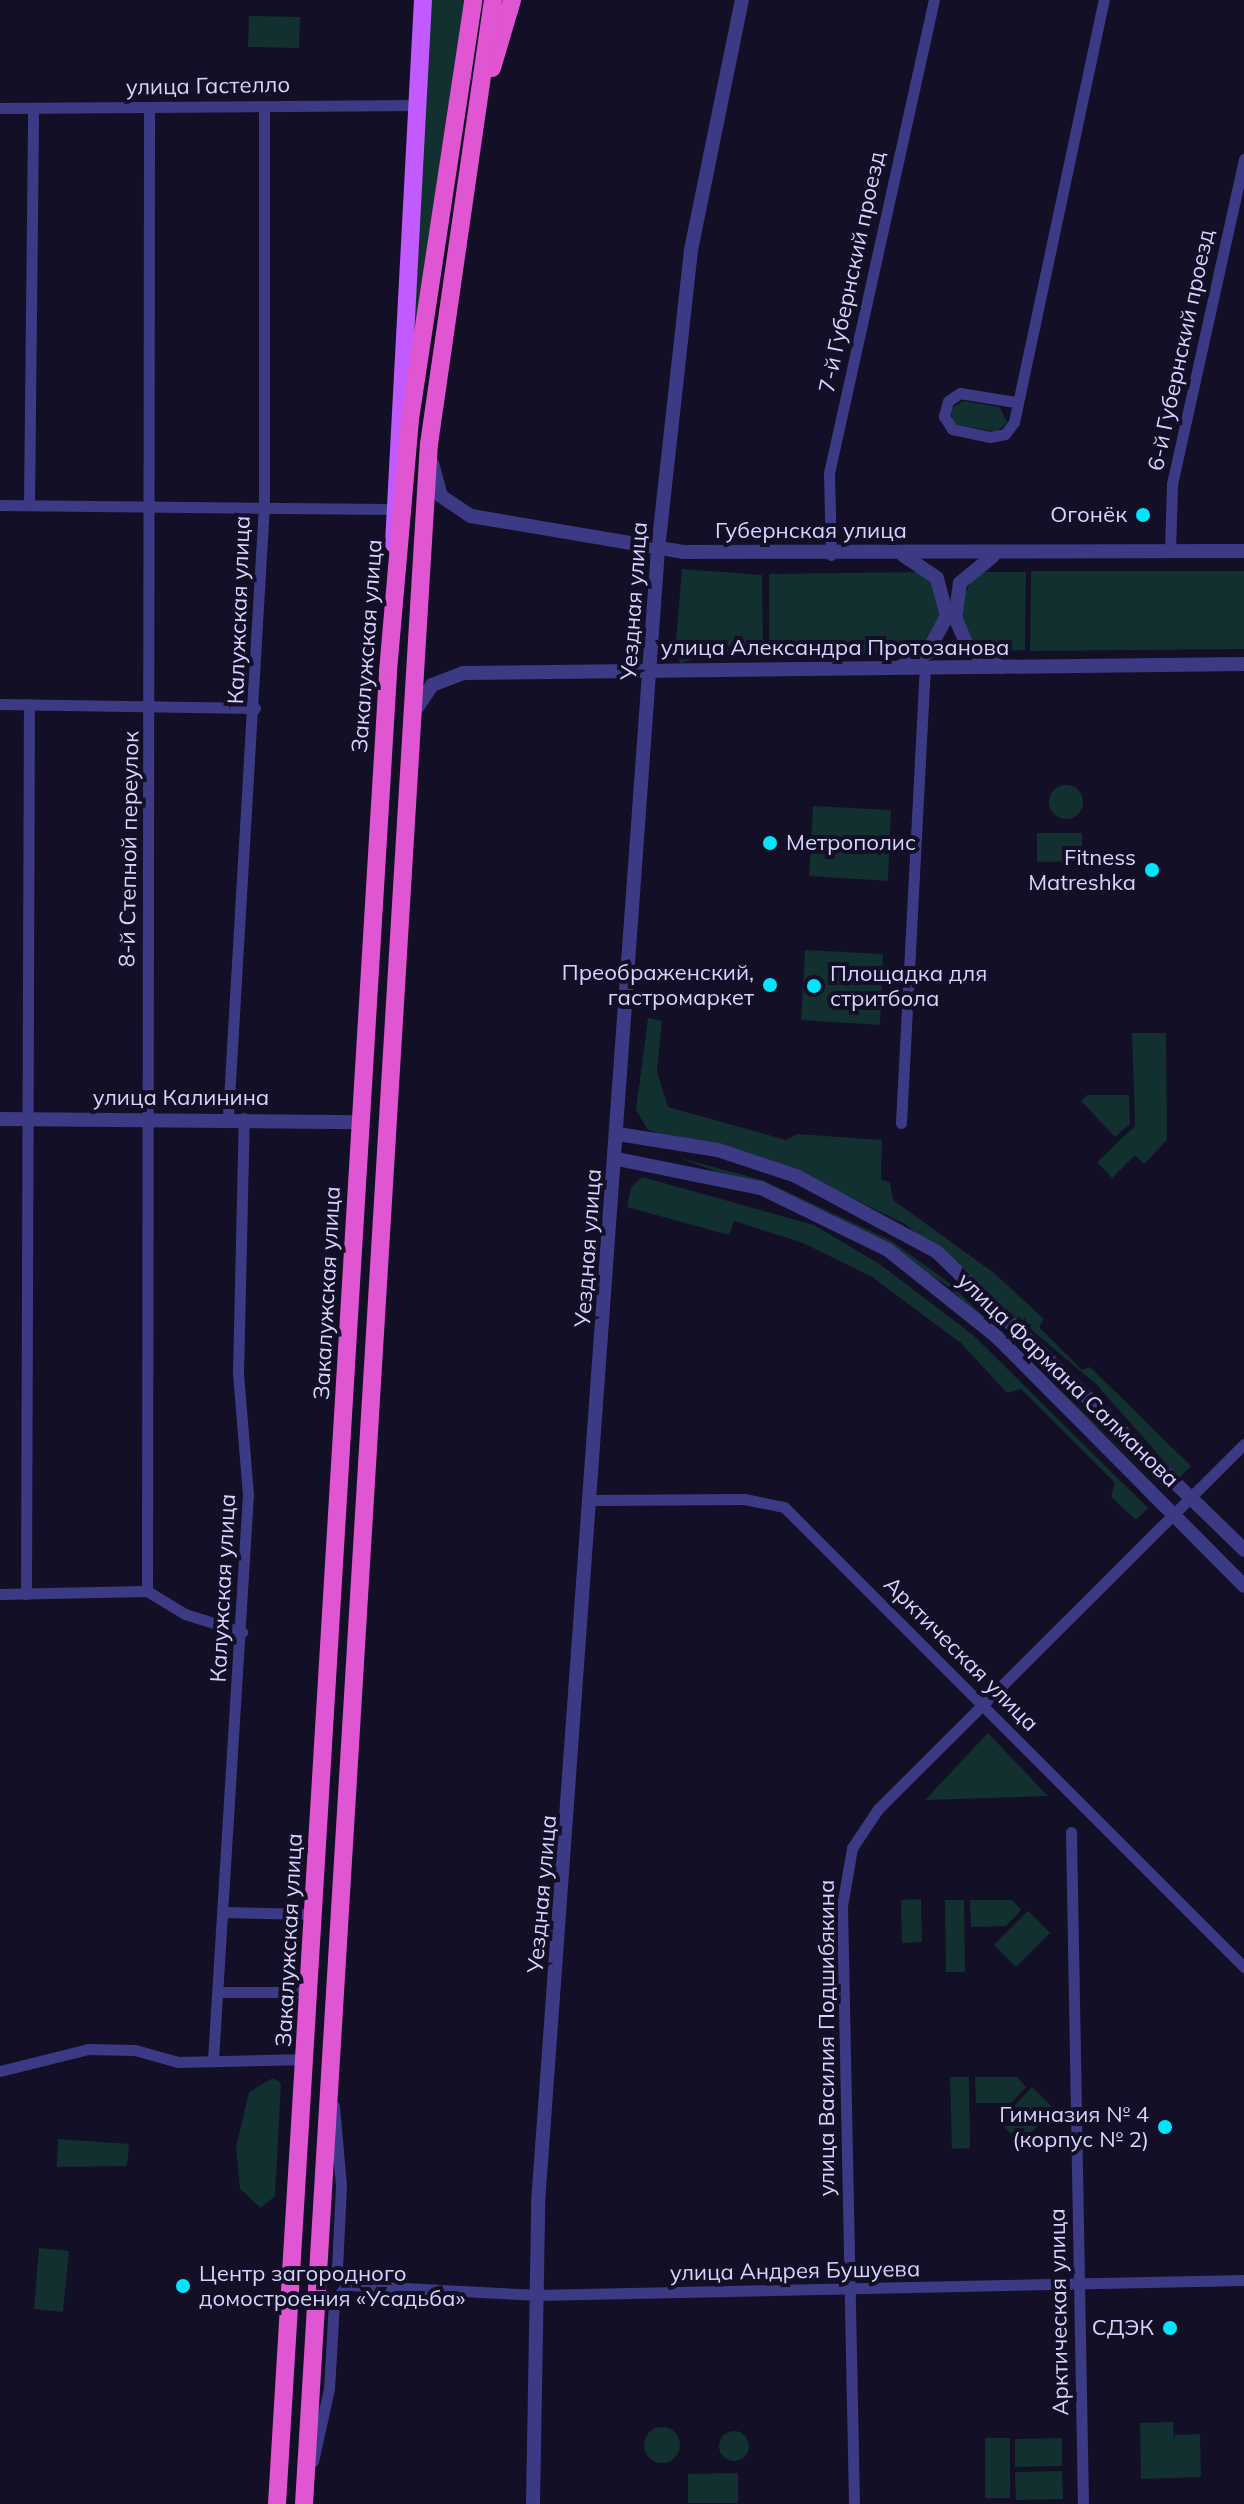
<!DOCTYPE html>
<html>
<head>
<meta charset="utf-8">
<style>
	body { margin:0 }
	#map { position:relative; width:1244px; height:2504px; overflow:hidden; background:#130f26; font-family:Mulish,sans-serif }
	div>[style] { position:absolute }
	.green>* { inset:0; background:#12302f }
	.round { border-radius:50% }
	.minor>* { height:11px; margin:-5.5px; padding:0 5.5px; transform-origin:5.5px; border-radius:5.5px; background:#3d3a85 }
	.tertiary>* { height:14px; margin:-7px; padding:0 7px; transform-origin:7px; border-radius:7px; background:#3d3a85 }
	.primary>* { height:18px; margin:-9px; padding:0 9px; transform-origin:9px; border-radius:9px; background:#c25bff }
	.trunk>* { height:18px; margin:-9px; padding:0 9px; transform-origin:9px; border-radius:9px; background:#e055d1 }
	.dots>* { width:22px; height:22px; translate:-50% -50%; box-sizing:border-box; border:4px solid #130f26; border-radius:50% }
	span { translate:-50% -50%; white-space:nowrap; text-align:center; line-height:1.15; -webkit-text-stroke:8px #130f26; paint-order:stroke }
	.street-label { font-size:22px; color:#d9d4ff }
	.poi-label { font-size:22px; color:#d9d4ff }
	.right { translate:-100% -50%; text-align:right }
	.left { translate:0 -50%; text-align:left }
</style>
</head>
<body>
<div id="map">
	<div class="green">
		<i style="clip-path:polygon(431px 0,465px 0,400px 435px)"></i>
		<i style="clip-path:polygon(249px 16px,300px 17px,299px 48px,248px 47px)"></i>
		<i style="clip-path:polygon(963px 401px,1000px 407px,1007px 423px,996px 432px,954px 424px,950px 409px)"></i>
		<i style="clip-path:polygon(682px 569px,762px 575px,763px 653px,701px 654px,681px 664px,675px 653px)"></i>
		<i style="clip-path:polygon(1031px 571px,1244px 571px,1244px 649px,1030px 651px)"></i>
		<i style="clip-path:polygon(921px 572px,936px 588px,942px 617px,919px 652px,769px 654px,769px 574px)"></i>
		<i style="clip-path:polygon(977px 572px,1026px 572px,1025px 650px,978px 652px,964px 634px,960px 601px)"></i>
		<i class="round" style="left:1049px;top:785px;width:34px;height:34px"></i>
		<i style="clip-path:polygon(813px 806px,891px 810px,888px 881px,809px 876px)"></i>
		<i style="clip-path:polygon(1037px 833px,1082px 833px,1082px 861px,1037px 862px)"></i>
		<i style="clip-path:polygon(805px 950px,883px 954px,880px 1025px,801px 1020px)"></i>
		<i style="clip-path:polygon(648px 1018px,662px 1021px,657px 1072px,668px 1107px,786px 1140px,797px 1134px,882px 1140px,881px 1179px,890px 1183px,893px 1200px,994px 1273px,1044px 1319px,1039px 1327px,1082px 1370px,1090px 1367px,1191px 1466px,1179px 1478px,1096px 1384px,905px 1224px,827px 1186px,648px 1130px,636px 1110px)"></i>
		<i style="clip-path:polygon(1132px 1033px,1166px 1033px,1167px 1140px,1144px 1164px,1135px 1155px,1112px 1178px,1097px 1162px,1135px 1126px)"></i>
		<i style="clip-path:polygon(1087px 1095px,1129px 1095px,1130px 1124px,1115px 1137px,1081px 1101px)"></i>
		<i style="clip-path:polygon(680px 1158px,762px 1180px,890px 1240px,948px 1282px,1165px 1491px,945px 1284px,831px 1214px)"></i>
		<i style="clip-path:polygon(642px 1177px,814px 1225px,881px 1265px,973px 1335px,1148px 1508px,1136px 1520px,1111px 1497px,1115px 1483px,1021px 1389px,1007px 1393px,961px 1343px,872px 1277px,803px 1243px,734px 1221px,729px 1235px,627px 1207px,631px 1187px)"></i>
		<i style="clip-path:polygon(988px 1733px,1048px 1796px,925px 1800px)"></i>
		<i style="clip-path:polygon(921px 1899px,922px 1942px,902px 1943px,901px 1900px)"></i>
		<i style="clip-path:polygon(945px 1900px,964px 1900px,965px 1972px,946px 1972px)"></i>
		<i style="clip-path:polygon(970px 1900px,1012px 1900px,1021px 1910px,1006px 1926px,971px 1927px)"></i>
		<i style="clip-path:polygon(1028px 1911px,1050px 1933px,1016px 1967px,994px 1945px)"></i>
		<i style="clip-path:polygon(950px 2077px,969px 2077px,970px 2148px,952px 2149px)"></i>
		<i style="clip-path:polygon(975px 2077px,1017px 2077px,1026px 2087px,1011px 2103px,976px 2103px)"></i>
		<i style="clip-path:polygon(273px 2078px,281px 2083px,275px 2196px,261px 2208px,240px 2189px,236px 2147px,249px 2092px)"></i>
		<i style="clip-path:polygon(1032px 2087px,1054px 2109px,1021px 2143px,999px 2122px)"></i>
		<i style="clip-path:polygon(58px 2139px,129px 2144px,127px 2166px,57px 2167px)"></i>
		<i style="clip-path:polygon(39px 2248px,69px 2251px,63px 2312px,34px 2309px)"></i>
		<i style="clip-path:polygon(1173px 2422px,1174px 2442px,1175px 2435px,1200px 2434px,1201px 2477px,1141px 2479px,1140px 2423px)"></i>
		<i class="round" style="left:644px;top:2427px;width:36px;height:36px"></i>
		<i class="round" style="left:719px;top:2431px;width:30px;height:30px"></i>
		<i style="clip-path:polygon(985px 2438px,1010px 2438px,1010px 2498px,985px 2498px)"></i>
		<i style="clip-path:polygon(1062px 2438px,1062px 2466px,1015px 2467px,1015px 2439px)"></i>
		<i style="clip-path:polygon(1062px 2471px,1063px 2499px,1016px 2500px,1015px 2472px)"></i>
		<i style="clip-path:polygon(738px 2473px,738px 2503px,688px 2503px,688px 2474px)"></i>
	</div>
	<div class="minor">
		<i style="left:0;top:108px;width:417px;rotate:-0.4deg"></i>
		<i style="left:1015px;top:402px;width:56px;rotate:-170.7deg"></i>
		<i style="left:960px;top:393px;width:14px;rotate:146deg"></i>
		<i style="left:948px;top:401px;width:16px;rotate:105deg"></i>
		<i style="left:944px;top:416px;width:15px;rotate:58deg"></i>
		<i style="left:952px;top:429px;width:39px;rotate:12deg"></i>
		<i style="left:990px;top:437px;width:15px;rotate:-11deg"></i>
		<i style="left:1005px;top:434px;width:15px;rotate:-53deg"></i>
		<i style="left:1014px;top:422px;width:431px;rotate:-78deg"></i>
		<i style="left:0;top:505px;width:391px;rotate:0.6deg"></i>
		<i style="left:29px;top:505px;width:397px;rotate:-89.4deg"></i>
		<i style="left:1170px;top:552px;width:68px;rotate:-88.3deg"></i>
		<i style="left:1172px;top:484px;width:333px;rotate:-77.5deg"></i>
		<i style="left:831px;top:555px;width:82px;rotate:-91.4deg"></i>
		<i style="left:829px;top:473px;width:485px;rotate:-77.5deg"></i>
		<i style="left:0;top:704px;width:255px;rotate:0.9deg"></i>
		<i style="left:228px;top:1116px;width:612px;rotate:-86.63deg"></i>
		<i style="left:264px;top:505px;width:399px;rotate:-90deg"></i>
		<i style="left:901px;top:1123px;width:453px;rotate:-87deg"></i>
		<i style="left:593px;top:1500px;width:151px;rotate:-0.4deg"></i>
		<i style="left:744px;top:1499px;width:41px;rotate:11.3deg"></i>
		<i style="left:784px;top:1507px;width:651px;rotate:45deg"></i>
		<i style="left:147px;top:1591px;width:1484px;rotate:-89.92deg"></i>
		<i style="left:0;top:1594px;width:147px;rotate:-1.2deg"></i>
		<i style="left:147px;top:1591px;width:44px;rotate:31.2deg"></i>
		<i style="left:185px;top:1614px;width:60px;rotate:17.5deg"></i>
		<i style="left:26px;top:1594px;width:890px;rotate:-89.81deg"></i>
		<i style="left:1071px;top:1832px;width:672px;rotate:88.98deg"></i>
		<i style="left:223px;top:1912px;width:91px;rotate:1.3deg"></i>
		<i style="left:218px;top:1992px;width:92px"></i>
		<i style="left:213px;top:2060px;width:566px;rotate:-86.46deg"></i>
		<i style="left:248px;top:1495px;width:121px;rotate:-94.7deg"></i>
		<i style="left:238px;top:1374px;width:256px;rotate:-88.7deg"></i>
		<i style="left:0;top:2071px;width:91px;rotate:-14deg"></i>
		<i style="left:88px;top:2049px;width:47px;rotate:1.2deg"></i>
		<i style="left:135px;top:2050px;width:45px;rotate:15.6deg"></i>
		<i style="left:178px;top:2062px;width:129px;rotate:-1.3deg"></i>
		<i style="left:334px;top:2106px;width:80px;rotate:85deg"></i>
		<i style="left:341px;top:2186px;width:83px;rotate:92.8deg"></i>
		<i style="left:337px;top:2269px;width:19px;rotate:58deg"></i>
		<i style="left:347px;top:2285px;width:188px;rotate:3deg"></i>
		<i style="left:535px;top:2295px;width:709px;rotate:-1.21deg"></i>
		<i style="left:313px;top:2461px;width:74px;rotate:-77.5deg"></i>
		<i style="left:329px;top:2389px;width:88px;rotate:-86.7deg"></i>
		<i style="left:334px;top:2301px;width:21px;rotate:-51deg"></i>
		<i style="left:854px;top:2504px;width:598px;rotate:-91.15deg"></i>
		<i style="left:842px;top:1906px;width:59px;rotate:-80.2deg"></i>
		<i style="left:852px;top:1848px;width:47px;rotate:-56.3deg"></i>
		<i style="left:878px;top:1809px;width:517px;rotate:-44.92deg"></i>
	</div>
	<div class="tertiary">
		<i style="left:432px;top:463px;width:34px;rotate:75deg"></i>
		<i style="left:441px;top:496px;width:36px;rotate:34deg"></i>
		<i style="left:471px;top:516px;width:215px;rotate:9.6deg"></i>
		<i style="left:683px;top:552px;width:561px;rotate:-0.1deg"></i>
		<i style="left:993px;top:556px;width:43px;rotate:140.7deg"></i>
		<i style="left:960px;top:583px;width:34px;rotate:98deg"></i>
		<i style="left:955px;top:617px;width:36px;rotate:67deg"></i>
		<i style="left:969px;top:650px;width:36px;rotate:28deg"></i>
		<i style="left:898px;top:668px;width:33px;rotate:-27deg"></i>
		<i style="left:927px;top:653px;width:42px;rotate:-61.6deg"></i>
		<i style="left:947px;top:616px;width:39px;rotate:-105deg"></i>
		<i style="left:937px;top:578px;width:40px;rotate:-146deg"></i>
		<i style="left:416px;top:709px;width:29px;rotate:-56deg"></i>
		<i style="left:432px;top:685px;width:33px;rotate:-21deg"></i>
		<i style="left:463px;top:673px;width:781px;rotate:-0.66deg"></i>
		<i style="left:0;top:1119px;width:362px;rotate:0.5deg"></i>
		<i style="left:618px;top:1134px;width:101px;rotate:9.1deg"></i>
		<i style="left:718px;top:1150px;width:82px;rotate:18.4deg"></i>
		<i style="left:796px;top:1176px;width:160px;rotate:28.3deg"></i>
		<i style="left:937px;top:1252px;width:428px;rotate:44.1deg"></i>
		<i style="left:617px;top:1159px;width:147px;rotate:11.4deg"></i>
		<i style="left:761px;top:1188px;width:141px;rotate:26deg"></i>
		<i style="left:888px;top:1250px;width:138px;rotate:38.5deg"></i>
		<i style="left:996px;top:1336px;width:352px;rotate:45.2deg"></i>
		<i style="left:533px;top:2504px;width:301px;rotate:-89deg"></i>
		<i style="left:538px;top:2203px;width:1658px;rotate:-85.85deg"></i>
		<i style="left:658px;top:549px;width:301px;rotate:-83.7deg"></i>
		<i style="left:691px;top:250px;width:255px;rotate:-78.5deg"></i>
	</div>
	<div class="primary">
		<i style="left:394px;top:544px;width:545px;rotate:-86.95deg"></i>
	</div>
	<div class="trunk">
		<i style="left:492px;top:68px;width:71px;rotate:-73.6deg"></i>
		<i style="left:277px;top:2504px;width:1836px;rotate:-86.53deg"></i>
		<i style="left:388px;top:671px;width:253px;rotate:-85deg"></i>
		<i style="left:410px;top:419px;width:424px;rotate:-81.4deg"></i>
		<i style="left:304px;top:2504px;width:2064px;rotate:-86.53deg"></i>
		<i style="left:429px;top:444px;width:449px;rotate:-81.8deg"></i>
	</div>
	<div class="dots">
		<i style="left:1143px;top:515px;background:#00e5ff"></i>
		<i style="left:770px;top:843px;background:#00e5ff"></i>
		<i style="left:1152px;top:870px;background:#00e5ff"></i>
		<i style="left:770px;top:985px;background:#00e5ff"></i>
		<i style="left:814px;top:986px;background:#00e5ff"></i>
		<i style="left:1165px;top:2127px;background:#00e5ff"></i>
		<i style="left:183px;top:2286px;background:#00e5ff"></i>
		<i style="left:1170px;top:2328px;background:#00e5ff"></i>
	</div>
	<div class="street-label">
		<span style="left:208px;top:86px;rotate:-1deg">улица Гастелло</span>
		<span style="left:852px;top:272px;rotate:-78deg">7-й Губернский проезд</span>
		<span style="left:1181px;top:350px;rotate:-78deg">6-й Губернский проезд</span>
		<span style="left:811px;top:531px">Губернская улица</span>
		<span style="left:634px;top:601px;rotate:-86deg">Уездная улица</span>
		<span style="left:239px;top:610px;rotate:-88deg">Калужская улица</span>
		<span style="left:367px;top:646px;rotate:-86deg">Закалужская улица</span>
		<span style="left:835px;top:648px">улица Александра Протозанова</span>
		<span style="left:129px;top:849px;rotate:-89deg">8-й Степной переулок</span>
		<span style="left:181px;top:1098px">улица Калинина</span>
		<span style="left:588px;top:1248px;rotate:-86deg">Уездная улица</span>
		<span style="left:327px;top:1293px;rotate:-87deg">Закалужская улица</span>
		<span style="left:1068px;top:1380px;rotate:44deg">улица Фармана Салманова</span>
		<span style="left:223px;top:1588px;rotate:-87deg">Калужская улица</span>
		<span style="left:961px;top:1654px;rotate:45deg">Арктическая улица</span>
		<span style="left:542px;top:1894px;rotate:-85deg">Уездная улица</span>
		<span style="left:289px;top:1940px;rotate:-87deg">Закалужская улица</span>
		<span style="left:827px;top:2038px;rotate:-90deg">улица Василия Подшибякина</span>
		<span style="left:795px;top:2271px;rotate:-1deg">улица Андрея Бушуева</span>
		<span style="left:1059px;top:2312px;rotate:-91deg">Арктическая улица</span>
	</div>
	<div class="poi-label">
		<span class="right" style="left:1127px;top:515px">Огонёк</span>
		<span class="left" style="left:786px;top:843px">Метрополис</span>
		<span class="right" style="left:1136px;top:870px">Fitness<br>Matreshka</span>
		<span class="right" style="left:754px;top:985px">Преображенский,<br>гастромаркет</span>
		<span class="left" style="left:830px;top:986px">Площадка для<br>стритбола</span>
		<span class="right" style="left:1149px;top:2127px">Гимназия № 4<br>(корпус № 2)</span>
		<span class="left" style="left:199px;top:2286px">Центр загородного<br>домостроения «Усадьба»</span>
		<span class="right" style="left:1154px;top:2328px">СДЭК</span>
	</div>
</div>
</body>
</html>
